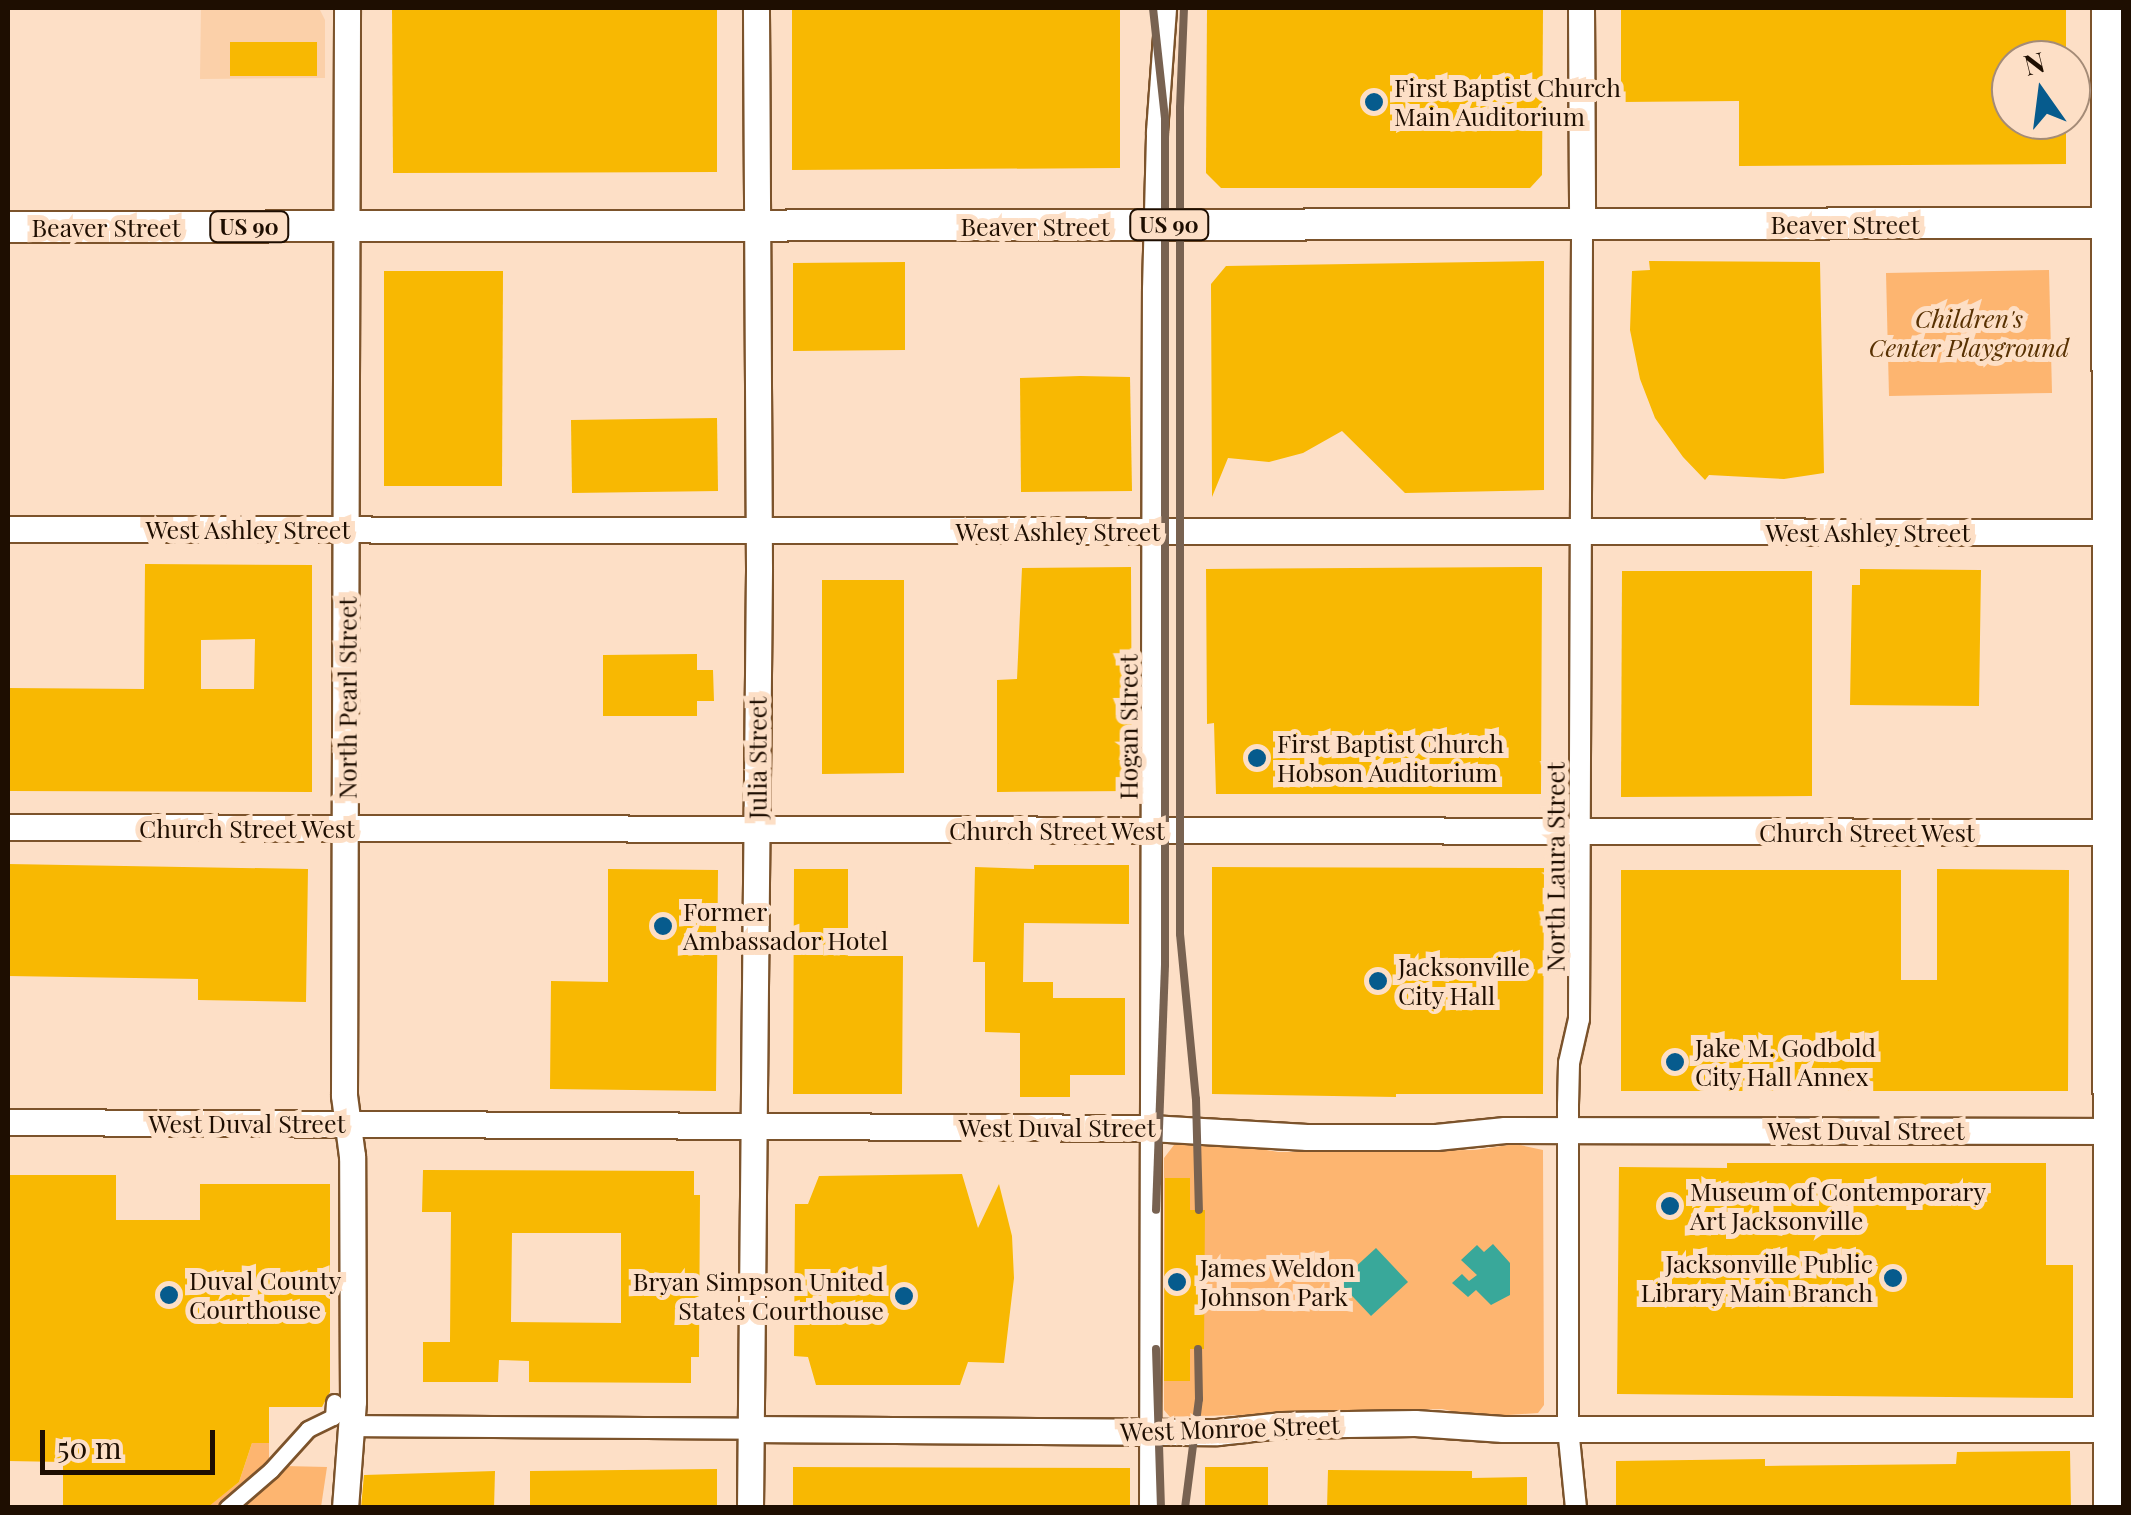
<!DOCTYPE html>
<html>
<head>
<meta charset="utf-8">
<style>
	body { margin:0 }
	#map { position:relative; width:2131px; height:1515px; overflow:hidden; background:#fddfc6; font-family:"Playfair Display",serif }
	div>[style] { position:absolute }
	.built>* { inset:0; background:#fbd0a9 }
	.green>* { inset:0; background:#fdb570 }
	.water>* { inset:0; background:#39a89a }
	.building>* { inset:0; background:#f8b802 }
	.roads { filter:drop-shadow(2px 0 #7c532b) drop-shadow(-2px 0 #7c532b) drop-shadow(0 2px #7c532b) drop-shadow(0 -2px #7c532b) }
	.pedestrian>* { height:15px; margin:-7.5px; padding:0 7.5px; transform-origin:7.5px; border-radius:7.5px; background:#fff }
	.minor>* { height:20px; margin:-10px; padding:0 10px; transform-origin:10px; border-radius:10px; background:#fff }
	.tertiary>* { height:25px; margin:-12.5px; padding:0 12.5px; transform-origin:12.5px; border-radius:12.5px; background:#fff }
	.primary>* { height:30px; margin:-15px; padding:0 15px; transform-origin:15px; border-radius:15px; background:#fff }
	.rail>* { height:8px; margin:-4px; padding:0 4px; transform-origin:4px; border-radius:4px; background:#786251 }
	.dots>* { width:28px; height:28px; translate:-50% -50%; box-sizing:border-box; border:5px solid #fddfc6; border-radius:50% }
	span { translate:-50% -50%; white-space:nowrap; text-align:center; line-height:1.15; -webkit-text-stroke:10px #fddfc6; paint-order:stroke }
	.shield-label span { padding:2px 8px; background:#fddfc6; border:2px solid; border-radius:8px; -webkit-text-stroke-width:0 }
	.shield-label { font-size:22px; color:#1e0e01; font-weight:700 }
	.poi-label { font-size:25px; color:#1e0e01 }
	.left { translate:0 -50%; text-align:left }
	.right { translate:-100% -50%; text-align:right }
	.street-label { font-size:25px; color:#1e0e01 }
	.park-label { font-size:25px; color:#583102; font-style:italic }
	.frame { position:absolute; inset:0; border:10px solid #1e0e01; pointer-events:none }
	.north { position:absolute; left:1991px; top:40px; width:100px; height:100px; box-sizing:border-box; background:#fddfc6; border:2px solid #a48b77; border-radius:50%; rotate:346deg; font-size:28px; font-weight:700; line-height:40px; text-align:center; color:#1e0e01 }
	.north::after { content:''; display:block; margin:auto; width:35px; height:45px; background:#065b8d; clip-path:polygon(50% 0,100% 100%,50% 72%,0 100%) }
	.scale { position:absolute; left:40px; top:1430px; width:175px; height:45px; box-sizing:border-box; border:5px solid #1e0e01; border-top:0; padding-left:12px; font-size:30px; line-height:35px; white-space:nowrap; color:#1e0e01; -webkit-text-stroke:8px #fddfc6; paint-order:stroke }
</style>
</head>
<body>
<div id="map">
	<div class="built">
		<i style="clip-path:polygon(201px 8px,319px 8px,325px 20px,325px 78px,200px 79px)"></i>
	</div>
	<div class="green">
		<i style="clip-path:polygon(2049px 270px,2052px 393px,1889px 396px,1886px 273px)"></i>
		<i style="clip-path:polygon(1221px 1142px,1278px 1152px,1475px 1150px,1515px 1144px,1543px 1150px,1544px 1405px,1538px 1413px,1479px 1417px,1442px 1409px,1170px 1417px,1164px 1410px,1164px 1158px,1174px 1145px)"></i>
		<i style="clip-path:polygon(252px 1443px,269px 1443px,269px 1462px,221px 1507px,206px 1508px,239px 1482px)"></i>
		<i style="clip-path:polygon(284px 1466px,327px 1467px,321px 1507px,238px 1508px)"></i>
	</div>
	<div class="water">
		<i style="clip-path:polygon(1493px 1244px,1510px 1263px,1510px 1295px,1491px 1305px,1476px 1290px,1468px 1297px,1452px 1283px,1462px 1274px,1469px 1281px,1477px 1275px,1461px 1260px,1477px 1245px,1484px 1252px)"></i>
		<i style="clip-path:polygon(1376px 1248px,1408px 1282px,1371px 1316px,1339px 1282px)"></i>
	</div>
	<div class="building">
		<i style="clip-path:polygon(392px 8px,717px 8px,717px 172px,393px 173px)"></i>
		<i style="clip-path:polygon(792px 8px,1120px 8px,1120px 168px,792px 170px)"></i>
		<i style="clip-path:polygon(1207px 8px,1543px 8px,1542px 175px,1530px 188px,1221px 188px,1206px 173px)"></i>
		<i style="clip-path:polygon(1621px 8px,2066px 8px,2066px 60px,2011px 60px,2011px 120px,2066px 120px,2066px 164px,1739px 166px,1739px 101px,1621px 102px)"></i>
		<i style="clip-path:polygon(230px 42px,317px 42px,317px 76px,230px 76px)"></i>
		<i style="clip-path:polygon(1544px 261px,1544px 490px,1405px 493px,1342px 431px,1303px 453px,1269px 462px,1228px 458px,1212px 497px,1211px 284px,1226px 266px)"></i>
		<i style="clip-path:polygon(1649px 261px,1820px 262px,1824px 473px,1784px 479px,1709px 475px,1705px 480px,1683px 457px,1655px 418px,1640px 379px,1630px 330px,1632px 271px,1650px 270px)"></i>
		<i style="clip-path:polygon(905px 262px,905px 350px,793px 351px,793px 263px)"></i>
		<i style="clip-path:polygon(384px 271px,503px 271px,502px 486px,384px 486px)"></i>
		<i style="clip-path:polygon(1080px 376px,1130px 377px,1132px 491px,1021px 492px,1020px 378px)"></i>
		<i style="clip-path:polygon(717px 418px,718px 491px,572px 493px,571px 420px)"></i>
		<i style="clip-path:polygon(evenodd,145px 564px,312px 565px,312px 792px,8px 791px,8px 688px,144px 689px,145px 564px,255px 639px,254px 689px,201px 689px,201px 640px,255px 639px)"></i>
		<i style="clip-path:polygon(1131px 567px,1132px 791px,997px 792px,997px 680px,1017px 679px,1022px 568px)"></i>
		<i style="clip-path:polygon(1542px 567px,1541px 794px,1216px 794px,1214px 723px,1207px 724px,1206px 569px)"></i>
		<i style="clip-path:polygon(1860px 569px,1981px 570px,1979px 706px,1850px 705px,1852px 585px,1860px 585px)"></i>
		<i style="clip-path:polygon(1622px 571px,1812px 571px,1812px 796px,1621px 797px)"></i>
		<i style="clip-path:polygon(822px 580px,904px 580px,904px 773px,822px 774px)"></i>
		<i style="clip-path:polygon(697px 654px,697px 670px,713px 670px,714px 701px,697px 701px,697px 716px,603px 716px,603px 655px)"></i>
		<i style="clip-path:polygon(8px 864px,308px 869px,306px 1002px,198px 1000px,198px 979px,8px 976px)"></i>
		<i style="clip-path:polygon(1034px 865px,1129px 865px,1129px 924px,1024px 923px,1023px 982px,1053px 982px,1053px 998px,1125px 998px,1125px 1075px,1070px 1075px,1070px 1097px,1020px 1097px,1020px 1033px,985px 1032px,985px 962px,973px 962px,975px 867px,1034px 869px)"></i>
		<i style="clip-path:polygon(1212px 867px,1544px 868px,1543px 1094px,1396px 1094px,1396px 1097px,1212px 1094px)"></i>
		<i style="clip-path:polygon(608px 869px,718px 870px,716px 1091px,550px 1089px,551px 981px,608px 982px)"></i>
		<i style="clip-path:polygon(794px 869px,848px 869px,848px 956px,903px 956px,902px 1094px,793px 1094px)"></i>
		<i style="clip-path:polygon(1937px 869px,2069px 870px,2068px 1091px,1621px 1091px,1621px 870px,1901px 870px,1901px 980px,1937px 980px)"></i>
		<i style="clip-path:polygon(1727px 1163px,2046px 1163px,2046px 1265px,2073px 1265px,2073px 1398px,1617px 1394px,1619px 1167px,1727px 1168px)"></i>
		<i style="clip-path:polygon(evenodd,423px 1170px,694px 1171px,694px 1195px,700px 1195px,699px 1357px,691px 1357px,691px 1383px,529px 1382px,529px 1361px,499px 1360px,498px 1382px,423px 1382px,423px 1342px,450px 1342px,451px 1212px,422px 1212px,423px 1170px,512px 1233px,621px 1233px,621px 1323px,511px 1322px,512px 1233px)"></i>
		<i style="clip-path:polygon(962px 1174px,978px 1228px,999px 1184px,1012px 1236px,1014px 1278px,1004px 1363px,968px 1362px,960px 1385px,816px 1385px,808px 1357px,794px 1356px,795px 1204px,808px 1204px,819px 1176px)"></i>
		<i style="clip-path:polygon(8px 1175px,116px 1175px,116px 1220px,200px 1220px,200px 1184px,330px 1184px,330px 1392px,322px 1407px,269px 1407px,269px 1443px,252px 1443px,239px 1482px,208px 1507px,63px 1508px,63px 1462px,8px 1461px)"></i>
		<i style="clip-path:polygon(1165px 1178px,1190px 1178px,1190px 1210px,1205px 1210px,1204px 1349px,1190px 1349px,1190px 1381px,1164px 1381px)"></i>
		<i style="clip-path:polygon(2070px 1451px,2071px 1508px,1616px 1508px,1616px 1461px,1765px 1459px,1765px 1466px,1956px 1464px,1957px 1452px)"></i>
		<i style="clip-path:polygon(793px 1467px,1130px 1468px,1130px 1508px,793px 1508px)"></i>
		<i style="clip-path:polygon(1205px 1467px,1268px 1467px,1268px 1508px,1205px 1508px)"></i>
		<i style="clip-path:polygon(717px 1469px,717px 1508px,530px 1508px,530px 1471px)"></i>
		<i style="clip-path:polygon(1328px 1470px,1472px 1471px,1472px 1478px,1527px 1477px,1527px 1508px,1327px 1508px)"></i>
		<i style="clip-path:polygon(495px 1471px,494px 1508px,361px 1508px,364px 1475px)"></i>
	</div>
	<div class="roads">
		<div class="pedestrian">
			<i style="left:227px;top:1508px;width:58px;rotate:-40.8deg"></i>
			<i style="left:271px;top:1470px;width:55px;rotate:-47.9deg"></i>
			<i style="left:308px;top:1429px;width:28px;rotate:-26deg"></i>
			<i style="left:333px;top:1417px;width:15px;rotate:-86deg"></i>
		</div>
		<div class="minor">
			<i style="left:350px;top:1426px;width:400px;rotate:0.4deg"></i>
			<i style="left:1150px;top:1508px;width:1219px;rotate:-89.86deg"></i>
			<i style="left:1153px;top:289px;width:157px;rotate:-88.5deg"></i>
			<i style="left:1157px;top:132px;width:124px;rotate:-85.8deg"></i>
			<i style="left:1576px;top:1508px;width:80px;rotate:-95.7deg"></i>
			<i style="left:1568px;top:1428px;width:323px;rotate:-90deg"></i>
			<i style="left:1568px;top:1105px;width:42px;rotate:-88.6deg"></i>
			<i style="left:1569px;top:1063px;width:45px;rotate:-77.2deg"></i>
			<i style="left:1579px;top:1019px;width:794px;rotate:-89.78deg"></i>
		</div>
		<div class="tertiary">
			<i style="left:1581px;top:8px;width:217px;rotate:89.7deg"></i>
			<i style="left:8px;top:529px;width:2116px;rotate:0.08deg"></i>
			<i style="left:8px;top:827px;width:2116px;rotate:0.14deg"></i>
			<i style="left:8px;top:1122px;width:1142px;rotate:0.3deg"></i>
			<i style="left:1150px;top:1128px;width:157px;rotate:3.3deg"></i>
			<i style="left:1307px;top:1137px;width:129px"></i>
			<i style="left:1436px;top:1137px;width:69px;rotate:-5.8deg"></i>
			<i style="left:1505px;top:1130px;width:619px;rotate:0.09deg"></i>
			<i style="left:750px;top:1429px;width:467px;rotate:0.4deg"></i>
			<i style="left:1217px;top:1432px;width:64px;rotate:-6.2deg"></i>
			<i style="left:1281px;top:1425px;width:134px;rotate:-0.9deg"></i>
			<i style="left:1415px;top:1423px;width:88px;rotate:3.9deg"></i>
			<i style="left:1503px;top:1429px;width:621px"></i>
			<i style="left:345px;top:1508px;width:107px;rotate:-85.7deg"></i>
			<i style="left:353px;top:1401px;width:245px;rotate:-90.2deg"></i>
			<i style="left:352px;top:1156px;width:62px;rotate:-97.5deg"></i>
			<i style="left:344px;top:1095px;width:1087px;rotate:-89.84deg"></i>
			<i style="left:750px;top:1508px;width:940px;rotate:-89.45deg"></i>
			<i style="left:759px;top:568px;width:560px;rotate:-90.31deg"></i>
		</div>
		<div class="primary">
			<i style="left:2107px;top:8px;width:1500px;rotate:89.92deg"></i>
			<i style="left:8px;top:227px;width:2116px;rotate:-0.11deg"></i>
		</div>
	</div>
	<div class="rail">
		<i style="left:1153px;top:8px;width:112px;rotate:83.8deg"></i>
		<i style="left:1165px;top:119px;width:846px;rotate:90deg"></i>
		<i style="left:1165px;top:965px;width:245px;rotate:92.1deg"></i>
		<i style="left:1184px;top:8px;width:100px;rotate:92.3deg"></i>
		<i style="left:1180px;top:108px;width:826px;rotate:90deg"></i>
		<i style="left:1180px;top:934px;width:166px;rotate:84.5deg"></i>
		<i style="left:1196px;top:1099px;width:111px;rotate:88.5deg"></i>
		<i style="left:1156px;top:1349px;width:159px;rotate:88.2deg"></i>
		<i style="left:1185px;top:1508px;width:110px;rotate:-82.7deg"></i>
		<i style="left:1199px;top:1399px;width:50px;rotate:-91.1deg"></i>
	</div>
	<div class="dots">
		<i style="left:1374px;top:102px;background:#065b8d"></i>
		<i style="left:1257px;top:758px;background:#065b8d"></i>
		<i style="left:663px;top:926px;background:#065b8d"></i>
		<i style="left:1378px;top:981px;background:#065b8d"></i>
		<i style="left:1675px;top:1062px;background:#065b8d"></i>
		<i style="left:1670px;top:1206px;background:#065b8d"></i>
		<i style="left:1893px;top:1278px;background:#065b8d"></i>
		<i style="left:1177px;top:1282px;background:#065b8d"></i>
		<i style="left:169px;top:1295px;background:#065b8d"></i>
		<i style="left:904px;top:1296px;background:#065b8d"></i>
	</div>
	<div class="shield-label">
		<span style="left:1169px;top:225px">US 90</span>
		<span style="left:249px;top:227px">US 90</span>
	</div>
	<div class="poi-label">
		<span class="left" style="left:1394px;top:102px">First Baptist Church<br>Main Auditorium</span>
		<span class="left" style="left:1277px;top:758px">First Baptist Church<br>Hobson Auditorium</span>
		<span class="left" style="left:683px;top:926px">Former<br>Ambassador Hotel</span>
		<span class="left" style="left:1398px;top:981px">Jacksonville<br>City Hall</span>
		<span class="left" style="left:1695px;top:1062px">Jake M. Godbold<br>City Hall Annex</span>
		<span class="left" style="left:1690px;top:1206px">Museum of Contemporary<br>Art Jacksonville</span>
		<span class="right" style="left:1873px;top:1278px">Jacksonville Public<br>Library Main Branch</span>
		<span class="left" style="left:1200px;top:1282px">James Weldon<br>Johnson Park</span>
		<span class="left" style="left:189px;top:1295px">Duval County<br>Courthouse</span>
		<span class="right" style="left:884px;top:1296px">Bryan Simpson United<br>States Courthouse</span>
	</div>
	<div class="street-label">
		<span style="left:1845px;top:224px">Beaver Street</span>
		<span style="left:1035px;top:226px">Beaver Street</span>
		<span style="left:106px;top:227px">Beaver Street</span>
		<span style="left:248px;top:529px">West Ashley Street</span>
		<span style="left:1058px;top:531px">West Ashley Street</span>
		<span style="left:1868px;top:532px">West Ashley Street</span>
		<span style="left:347px;top:698px;rotate:-90deg">North Pearl Street</span>
		<span style="left:1128px;top:727px;rotate:-90deg">Hogan Street</span>
		<span style="left:757px;top:758px;rotate:-90deg">Julia Street</span>
		<span style="left:247px;top:828px">Church Street West</span>
		<span style="left:1057px;top:830px">Church Street West</span>
		<span style="left:1867px;top:832px">Church Street West</span>
		<span style="left:1555px;top:867px;rotate:-90deg">North Laura Street</span>
		<span style="left:247px;top:1123px">West Duval Street</span>
		<span style="left:1057px;top:1127px">West Duval Street</span>
		<span style="left:1866px;top:1130px">West Duval Street</span>
		<span style="left:1230px;top:1428px;rotate:-2deg">West Monroe Street</span>
	</div>
	<div class="park-label">
		<span style="left:1969px;top:333px">Children's<br>Center Playground</span>
	</div>
	<div class="frame"></div>
	<div class="north">N</div>
	<div class="scale">50 m</div>
</div>
</body>
</html>
